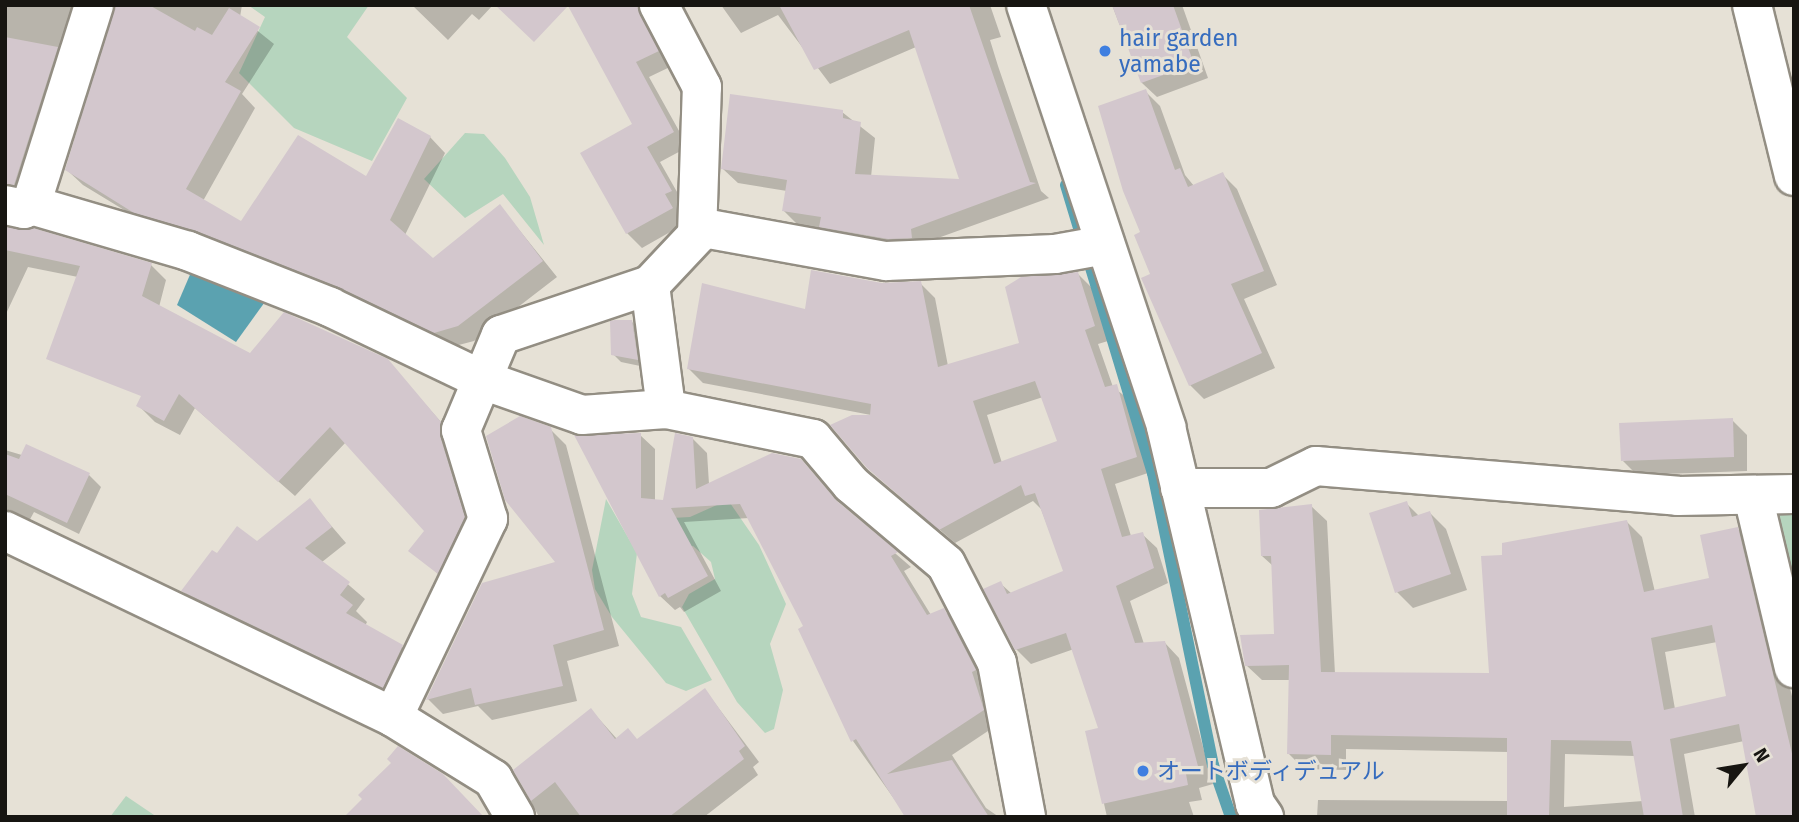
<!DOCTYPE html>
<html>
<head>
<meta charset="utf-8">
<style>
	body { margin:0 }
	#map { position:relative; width:1799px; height:822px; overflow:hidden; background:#e6e1d6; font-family:"Fira Sans","Noto Sans JP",sans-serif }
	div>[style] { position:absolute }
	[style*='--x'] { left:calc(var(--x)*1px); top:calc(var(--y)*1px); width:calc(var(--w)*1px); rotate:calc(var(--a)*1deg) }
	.green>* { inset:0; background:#b6d5be }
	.water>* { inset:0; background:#5ba2b0 }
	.shadow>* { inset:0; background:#0003 }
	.stream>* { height:12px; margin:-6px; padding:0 6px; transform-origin:6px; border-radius:6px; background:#5ba2b0 }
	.building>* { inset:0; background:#d3c7cd }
	.roads { filter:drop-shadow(2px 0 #938e83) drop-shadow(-2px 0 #938e83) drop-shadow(0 2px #938e83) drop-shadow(0 -2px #938e83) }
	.street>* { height:38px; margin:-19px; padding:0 19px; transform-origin:19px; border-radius:19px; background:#fff }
	.dots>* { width:19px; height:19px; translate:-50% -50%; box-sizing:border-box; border:4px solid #e6e1d6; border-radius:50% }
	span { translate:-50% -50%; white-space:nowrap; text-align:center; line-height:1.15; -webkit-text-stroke:6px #e6e1d6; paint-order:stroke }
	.shop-label { font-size:23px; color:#366cbe }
	.left { translate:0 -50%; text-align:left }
	.frame { position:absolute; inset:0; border:7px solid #171511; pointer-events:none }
	.north { position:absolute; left:1708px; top:731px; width:70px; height:70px; -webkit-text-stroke:5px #e6e1d6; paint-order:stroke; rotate:60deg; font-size:19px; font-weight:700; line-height:28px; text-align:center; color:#171511 }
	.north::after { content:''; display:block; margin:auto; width:24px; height:32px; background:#171511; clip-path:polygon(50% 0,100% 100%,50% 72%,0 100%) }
</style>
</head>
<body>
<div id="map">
	<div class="green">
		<div style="clip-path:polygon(248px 5px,369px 5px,347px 37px,407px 98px,372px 161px,294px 128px,239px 73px,265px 17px)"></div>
		<div style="clip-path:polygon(465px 133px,484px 134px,505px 158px,530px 197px,544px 245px,503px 194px,465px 218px,424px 179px)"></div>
		<div style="clip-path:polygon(606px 499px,637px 553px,632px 594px,641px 617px,681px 627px,712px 680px,686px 691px,666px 683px,612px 617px,595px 589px,592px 570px)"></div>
		<div style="clip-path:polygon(728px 500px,759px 545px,786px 604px,770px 644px,783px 690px,774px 729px,765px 733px,737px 702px,682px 607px,689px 594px,715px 579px,711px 562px,693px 546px,668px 550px,654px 519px,690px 517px)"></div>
		<div style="clip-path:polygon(1794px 511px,1794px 631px,1772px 515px)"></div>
		<div style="clip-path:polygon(126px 796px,157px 817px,110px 817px)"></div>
	</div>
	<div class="water">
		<div style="clip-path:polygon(192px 270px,267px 299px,236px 342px,177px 305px)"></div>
	</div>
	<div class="shadow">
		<div style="clip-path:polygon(5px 5px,94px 5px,30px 199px,5px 205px)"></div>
		<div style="clip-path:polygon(115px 5px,242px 5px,240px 17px,274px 44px,242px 94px,255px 108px,203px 201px,242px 224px,367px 179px,430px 137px,445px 153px,405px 235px,433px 261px,500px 206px,557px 277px,474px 341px,451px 347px,152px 227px,83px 185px,67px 170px)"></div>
		<div style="clip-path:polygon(412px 5px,493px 5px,479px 20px,472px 14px,448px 40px)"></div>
		<div style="clip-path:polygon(585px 5px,649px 5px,672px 66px,649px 77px,688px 147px,660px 162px,685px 206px,686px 223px,642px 248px,627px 233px,635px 125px)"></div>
		<div style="clip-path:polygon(721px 5px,990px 5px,1001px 37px,990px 40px,998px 66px,1041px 191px,1049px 198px,924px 243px,835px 241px,824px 229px,798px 225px,783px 210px,787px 191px,738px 183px,723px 169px,842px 112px,875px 138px,871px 177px,962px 181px,916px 47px,830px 84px,778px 15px,741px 33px)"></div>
		<div style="clip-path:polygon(1112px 5px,1182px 5px,1208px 78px,1157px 97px,1142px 83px)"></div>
		<div style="clip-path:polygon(1145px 91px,1160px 106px,1185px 175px,1194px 186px,1222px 174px,1237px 189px,1277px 285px,1244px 299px,1275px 368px,1204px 399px,1190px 385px,1142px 232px)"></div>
		<div style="clip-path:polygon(5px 228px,151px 265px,166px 280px,159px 307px,250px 355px,387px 361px,456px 439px,479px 534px,453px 587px,411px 550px,427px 531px,346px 442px,295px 496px,195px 408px,180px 435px,155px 422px,140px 407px,145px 393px,78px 277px,28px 267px,5px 316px)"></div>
		<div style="clip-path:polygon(evenodd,1078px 274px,1093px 289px,1108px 341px,1098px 344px,1113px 387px,1131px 401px,1151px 472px,1115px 484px,1131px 536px,1142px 534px,1157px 548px,1168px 583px,1130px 601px,1144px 644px,1165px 643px,1179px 658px,1213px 784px,1199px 788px,1202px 800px,1189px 802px,1194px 817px,1107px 817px,1088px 732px,1101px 729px,1074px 649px,1031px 664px,1016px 649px,1000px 583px,1012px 594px,1065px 572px,1041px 509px,1033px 501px,955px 543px,868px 467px,871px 415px,703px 383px,688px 368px,806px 311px,882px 284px,920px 283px,935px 298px,948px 366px,1021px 344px,1078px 274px,1043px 397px,1059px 442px,1002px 463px,987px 415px,1043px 397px)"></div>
		<div style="clip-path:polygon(632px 322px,640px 330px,645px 367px,621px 362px,613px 354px)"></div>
		<div style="clip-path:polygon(1732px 420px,1747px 435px,1747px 471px,1637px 475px,1623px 461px)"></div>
		<div style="clip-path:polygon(550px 429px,566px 445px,619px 646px,567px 661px,577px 701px,492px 720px,478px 706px,443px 714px,428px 699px,558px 563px)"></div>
		<div style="clip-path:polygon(640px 435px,655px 449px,655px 501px,664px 501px,692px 438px,707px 453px,709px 484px,800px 461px,844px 509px,911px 567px,904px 571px,931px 615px,943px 610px,958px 624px,989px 685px,997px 725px,952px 755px,986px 808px,999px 817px,907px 817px,853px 741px,801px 630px,805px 626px,749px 518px,684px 522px,721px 591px,684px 612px,680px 607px,675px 610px,660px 596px,576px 437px)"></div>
		<div style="clip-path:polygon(5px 450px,89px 475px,101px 487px,79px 534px,34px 512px,28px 523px,5px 517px)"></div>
		<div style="clip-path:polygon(310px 501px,346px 543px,322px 562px,365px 599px,356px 611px,367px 622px,365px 626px,402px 647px,418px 663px,399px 703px,199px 607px,183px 591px,217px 556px,257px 543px)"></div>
		<div style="clip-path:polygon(1406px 503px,1419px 516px,1430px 513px,1446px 529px,1467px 590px,1413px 608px,1397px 592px)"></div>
		<div style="clip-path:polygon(evenodd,1311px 506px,1327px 521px,1335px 674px,1490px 675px,1504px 556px,1627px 522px,1642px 537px,1655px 592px,1711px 579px,1737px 529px,1753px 544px,1794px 704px,1794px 817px,1744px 741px,1684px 754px,1695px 817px,1317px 817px,1318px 800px,1509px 801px,1509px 752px,1346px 749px,1346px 770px,1304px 769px,1289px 754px,1291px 680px,1262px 680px,1246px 665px,1276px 636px,1273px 566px,1262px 556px,1311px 506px,1717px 642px,1728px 697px,1675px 709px,1665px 652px,1717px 642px,1311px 506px,1565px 754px,1635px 756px,1643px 801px,1564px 807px,1565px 754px)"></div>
		<div style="clip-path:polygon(705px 690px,759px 762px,753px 767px,758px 775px,704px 817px,539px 817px,515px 770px,591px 710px,617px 739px,638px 741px)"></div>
	</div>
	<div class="stream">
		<div style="--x:1066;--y:185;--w:301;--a:73.2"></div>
		<div style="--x:1153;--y:473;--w:298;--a:78.4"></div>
		<div style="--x:1213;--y:765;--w:55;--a:70.9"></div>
	</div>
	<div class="building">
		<div style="clip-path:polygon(115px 5px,149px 5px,195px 31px,197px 27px,212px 35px,229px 8px,260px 27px,225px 82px,241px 91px,186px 189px,241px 221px,298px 135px,366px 176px,398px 118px,431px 136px,390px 220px,433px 258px,500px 204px,543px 261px,458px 326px,434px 333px,338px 287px,196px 231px,134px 213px,65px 170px)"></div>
		<div style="clip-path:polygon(495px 5px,637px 5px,659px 51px,636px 62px,674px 132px,647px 147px,672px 191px,665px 194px,673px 208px,626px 234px,580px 153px,632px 124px,568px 6px,534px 42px)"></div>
		<div style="clip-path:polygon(779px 5px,969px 5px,1030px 182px,1036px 183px,911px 229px,912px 238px,888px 239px,819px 227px,821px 217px,782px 211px,787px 180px,721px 169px,730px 94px,843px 110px,843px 118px,861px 122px,855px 174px,959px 179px,909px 30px,814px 70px)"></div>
		<div style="clip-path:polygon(1112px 5px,1173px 5px,1194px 64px,1141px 83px)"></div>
		<div style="clip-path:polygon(5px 37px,58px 47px,14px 185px,5px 184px)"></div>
		<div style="clip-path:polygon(1146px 89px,1175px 170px,1180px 168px,1188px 187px,1223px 172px,1264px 271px,1231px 284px,1262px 353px,1189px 386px,1141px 278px,1150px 274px,1134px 235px,1140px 232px,1123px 191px,1098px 106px)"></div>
		<div style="clip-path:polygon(5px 227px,33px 228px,152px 263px,142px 296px,250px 353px,284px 312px,388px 359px,441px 422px,440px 436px,465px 517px,438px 574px,408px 551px,424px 531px,330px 427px,278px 482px,179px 394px,164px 421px,136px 406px,141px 396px,46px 359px,80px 266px,5px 250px)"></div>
		<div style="clip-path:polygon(evenodd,811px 270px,882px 283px,921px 281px,938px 367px,1019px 343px,1005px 287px,1021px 277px,1078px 272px,1095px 326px,1085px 330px,1105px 387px,1117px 384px,1137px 457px,1101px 469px,1122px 537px,1143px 532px,1154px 568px,1116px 586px,1135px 643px,1165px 641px,1199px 770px,1186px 774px,1188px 785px,1102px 804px,1085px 731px,1098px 728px,1066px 633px,1015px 650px,983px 589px,1001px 581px,1007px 594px,1063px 571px,1035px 493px,1025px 496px,1021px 485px,939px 530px,867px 468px,830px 425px,852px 415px,870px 415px,871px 404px,687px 369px,702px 283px,805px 309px,811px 270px,1035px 381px,1057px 441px,994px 464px,973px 401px,1035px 381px)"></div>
		<div style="clip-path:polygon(615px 320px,632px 320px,638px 360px,611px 355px,610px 321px)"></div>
		<div style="clip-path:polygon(520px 416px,551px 427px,604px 630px,553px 645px,563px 686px,475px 705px,471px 688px,426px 700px,482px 583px,555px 562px,505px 500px,486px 436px)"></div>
		<div style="clip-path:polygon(1733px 418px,1734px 457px,1621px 461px,1619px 423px)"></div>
		<div style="clip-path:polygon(641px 433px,641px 498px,663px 500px,675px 433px,693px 437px,696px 489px,772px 453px,801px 459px,837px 501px,898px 552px,891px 556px,927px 615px,944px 608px,976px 670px,972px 672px,984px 710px,887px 774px,952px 760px,989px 817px,905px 817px,856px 739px,851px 742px,798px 629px,803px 626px,740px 504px,671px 508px,708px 576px,668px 598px,665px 593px,659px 597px,574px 435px)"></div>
		<div style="clip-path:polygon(26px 444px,90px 473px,67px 523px,5px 494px,5px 454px,19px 459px)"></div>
		<div style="clip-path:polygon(310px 498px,332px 527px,305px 548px,350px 582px,340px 595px,353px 605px,346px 613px,403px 645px,383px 688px,181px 591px,212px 550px,217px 553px,237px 526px,257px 541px)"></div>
		<div style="clip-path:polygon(1407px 501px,1412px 517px,1430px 511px,1451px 574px,1395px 593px,1369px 513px)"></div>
		<div style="clip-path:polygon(evenodd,1312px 504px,1321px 672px,1489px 673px,1481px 556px,1502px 555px,1502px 543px,1627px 520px,1644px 592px,1709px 578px,1700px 535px,1738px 527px,1794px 762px,1794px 817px,1756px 817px,1739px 724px,1670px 739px,1683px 817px,1644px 817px,1631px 741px,1551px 740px,1549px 817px,1507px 817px,1507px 738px,1331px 735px,1331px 755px,1287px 754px,1289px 665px,1245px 666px,1240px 635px,1274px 634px,1271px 556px,1261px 556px,1259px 510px,1312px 504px,1712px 625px,1726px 696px,1664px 710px,1651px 638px,1712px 625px)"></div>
		<div style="clip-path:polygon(705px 688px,745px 746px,739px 751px,744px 759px,669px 817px,581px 817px,555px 782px,531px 801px,513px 770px,591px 708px,615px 739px,628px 728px,637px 739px)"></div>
		<div style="clip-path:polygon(398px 746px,443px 774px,484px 817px,344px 817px,362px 799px,358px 795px,391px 763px,387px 759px)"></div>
	</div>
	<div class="roads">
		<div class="street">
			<div style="--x:1026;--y:5;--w:445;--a:71.6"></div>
			<div style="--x:1166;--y:427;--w:387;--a:76.7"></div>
			<div style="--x:1255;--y:804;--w:16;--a:55"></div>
			<div style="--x:1752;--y:5;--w:176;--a:76.2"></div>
			<div style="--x:5;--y:205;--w:19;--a:12"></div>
			<div style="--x:24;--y:209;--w:8;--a:-30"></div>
			<div style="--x:31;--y:205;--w:164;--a:16.3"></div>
			<div style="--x:188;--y:251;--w:153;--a:21.5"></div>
			<div style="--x:330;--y:307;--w:166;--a:25.6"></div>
			<div style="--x:480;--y:379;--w:108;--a:19.4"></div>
			<div style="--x:582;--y:415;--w:84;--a:-4.1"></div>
			<div style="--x:666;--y:409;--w:150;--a:11.5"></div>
			<div style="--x:813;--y:439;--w:59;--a:49.8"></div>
			<div style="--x:851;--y:484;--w:124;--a:40.1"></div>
			<div style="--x:946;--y:564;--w:111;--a:62.7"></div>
			<div style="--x:997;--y:663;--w:157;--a:79.3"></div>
			<div style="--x:31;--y:205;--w:210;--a:-72.5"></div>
			<div style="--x:698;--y:227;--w:191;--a:10.3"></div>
			<div style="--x:886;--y:261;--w:169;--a:-2.4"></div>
			<div style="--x:1055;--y:254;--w:51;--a:-10.2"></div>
			<div style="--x:650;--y:285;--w:125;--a:82.6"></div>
			<div style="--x:1180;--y:488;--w:91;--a:0"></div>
			<div style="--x:1271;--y:488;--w:50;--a:-26.1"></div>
			<div style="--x:1316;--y:466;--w:363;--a:4.7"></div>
			<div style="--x:1678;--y:496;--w:116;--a:-1"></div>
			<div style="--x:1753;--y:496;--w:177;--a:76.6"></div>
			<div style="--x:5;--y:531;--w:430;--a:25.6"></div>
			<div style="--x:393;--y:717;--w:118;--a:31.8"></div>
			<div style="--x:493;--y:779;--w:44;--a:59.9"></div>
			<div style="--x:393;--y:717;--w:220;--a:-64.4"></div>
			<div style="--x:488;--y:519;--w:93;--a:-106.9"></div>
			<div style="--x:461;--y:430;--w:103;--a:-67.2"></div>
			<div style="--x:501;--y:335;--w:157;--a:-18.6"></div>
			<div style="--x:650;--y:285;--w:69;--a:-46.8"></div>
			<div style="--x:697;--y:235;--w:148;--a:-88.1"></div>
			<div style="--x:702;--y:87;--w:93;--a:-117.7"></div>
		</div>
	</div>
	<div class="dots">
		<div style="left:1105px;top:51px;background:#3f7fe0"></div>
		<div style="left:1143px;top:771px;background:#3f7fe0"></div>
	</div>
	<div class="shop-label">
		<span class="left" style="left:1119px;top:51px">hair garden<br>yamabe</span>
		<span class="left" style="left:1157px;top:771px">オートボディデュアル</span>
	</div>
	<div class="frame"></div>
	<div class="north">N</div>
</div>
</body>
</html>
